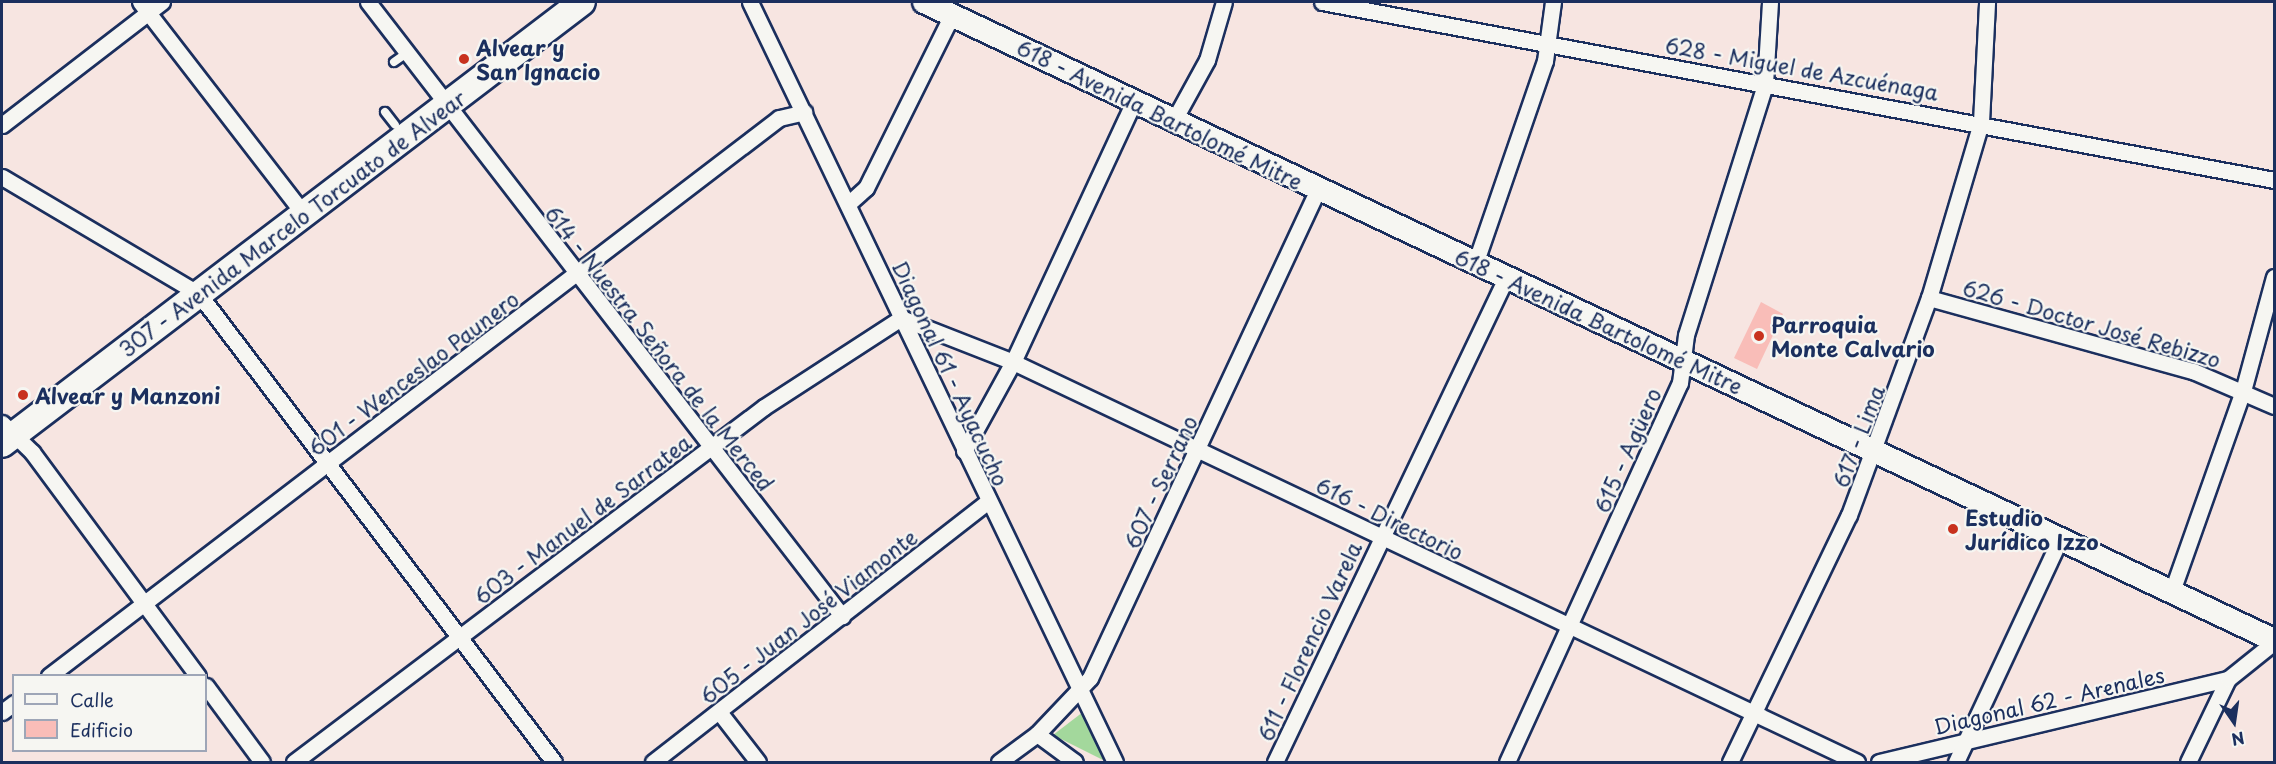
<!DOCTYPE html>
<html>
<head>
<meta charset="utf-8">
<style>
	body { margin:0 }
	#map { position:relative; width:2276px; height:764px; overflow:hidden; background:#f7e5e1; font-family:"Playpen Sans",sans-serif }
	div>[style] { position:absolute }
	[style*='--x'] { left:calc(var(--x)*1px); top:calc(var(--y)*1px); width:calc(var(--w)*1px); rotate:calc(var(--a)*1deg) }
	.green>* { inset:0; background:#a3d89c }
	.building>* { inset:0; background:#f9bdb8 }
	.roads { filter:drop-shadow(2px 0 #1b2f5e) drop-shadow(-2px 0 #1b2f5e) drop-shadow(0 2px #1b2f5e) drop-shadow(0 -2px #1b2f5e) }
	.service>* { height:8px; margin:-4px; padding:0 4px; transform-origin:4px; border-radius:4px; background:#f6f6f2 }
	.minor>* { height:15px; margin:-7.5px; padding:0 7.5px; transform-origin:7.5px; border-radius:7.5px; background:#f6f6f2 }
	.secondary>* { height:22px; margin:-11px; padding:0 11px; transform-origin:11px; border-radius:11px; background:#f6f6f2 }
	.primary>* { height:26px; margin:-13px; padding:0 13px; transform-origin:13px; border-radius:13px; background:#f6f6f2 }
	.dots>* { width:16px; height:16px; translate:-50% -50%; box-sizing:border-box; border:3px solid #f6f6f2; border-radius:50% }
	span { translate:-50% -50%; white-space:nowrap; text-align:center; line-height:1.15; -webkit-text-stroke:4.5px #f6f6f2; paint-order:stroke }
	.poi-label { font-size:21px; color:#1b2f5e; font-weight:700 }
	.left { translate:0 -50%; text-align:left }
	.street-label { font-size:21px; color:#1b2f5e }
	.frame { position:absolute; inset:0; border:3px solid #1b2f5e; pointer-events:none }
	.legend { position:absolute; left:12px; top:674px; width:195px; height:78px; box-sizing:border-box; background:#f6f6f2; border:2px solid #9ea6b7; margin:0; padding:8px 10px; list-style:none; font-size:18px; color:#1b2f5e }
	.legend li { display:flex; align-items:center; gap:12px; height:30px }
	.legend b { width:30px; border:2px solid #9ea6b7 }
	.north { position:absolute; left:2204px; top:692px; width:60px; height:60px; -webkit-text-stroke:4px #f6f6f2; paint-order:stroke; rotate:167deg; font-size:16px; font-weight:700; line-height:24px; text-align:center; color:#1b2f5e }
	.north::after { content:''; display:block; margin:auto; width:21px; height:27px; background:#1b2f5e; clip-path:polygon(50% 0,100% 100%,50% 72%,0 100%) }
</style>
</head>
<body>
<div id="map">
	<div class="green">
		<div style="clip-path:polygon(1083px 712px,1107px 762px,1053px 735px)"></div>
	</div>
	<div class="building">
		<div style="clip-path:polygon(1761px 302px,1783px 314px,1757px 369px,1734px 358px)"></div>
	</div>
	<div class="roads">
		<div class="service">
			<div style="--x:394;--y:62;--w:16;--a:-35"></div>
			<div style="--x:385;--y:112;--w:16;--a:52"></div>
		</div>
		<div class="minor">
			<div style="--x:140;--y:2;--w:268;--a:52.3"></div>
			<div style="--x:368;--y:2;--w:776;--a:52.33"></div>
			<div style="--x:750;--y:2;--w:843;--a:64.35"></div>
			<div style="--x:1322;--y:2;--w:968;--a:10.59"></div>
			<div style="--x:1174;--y:120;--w:68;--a:-61.2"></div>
			<div style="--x:1207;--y:60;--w:60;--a:-73.7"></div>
			<div style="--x:2;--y:125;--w:202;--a:-37.6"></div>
			<div style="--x:2;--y:177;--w:229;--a:30.7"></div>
			<div style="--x:199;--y:294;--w:587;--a:52.82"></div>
			<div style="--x:848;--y:204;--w:24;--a:-42"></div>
			<div style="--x:866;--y:188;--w:193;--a:-63.6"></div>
			<div style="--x:1475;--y:264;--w:215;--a:-71"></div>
			<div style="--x:1545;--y:61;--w:60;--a:-82.3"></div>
			<div style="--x:1929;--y:298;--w:274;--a:15.5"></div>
			<div style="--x:2193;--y:371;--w:88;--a:23.4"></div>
			<div style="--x:2;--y:423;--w:42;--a:44"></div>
			<div style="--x:32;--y:452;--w:279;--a:53.5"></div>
			<div style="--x:964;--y:451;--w:102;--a:-61.2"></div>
			<div style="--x:1013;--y:362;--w:288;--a:-65.1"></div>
			<div style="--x:2171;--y:594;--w:215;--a:-70.5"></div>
			<div style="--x:2243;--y:391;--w:118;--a:-74.8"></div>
			<div style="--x:49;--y:676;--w:919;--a:-37.39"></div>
			<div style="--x:779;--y:118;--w:26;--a:-13"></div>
			<div style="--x:206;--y:686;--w:94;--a:53.6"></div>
			<div style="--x:2;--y:712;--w:15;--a:-37"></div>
			<div style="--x:720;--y:713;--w:62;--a:52.2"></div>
			<div style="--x:1037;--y:734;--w:47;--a:36.4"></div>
			<div style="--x:294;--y:762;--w:589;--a:-37.06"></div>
			<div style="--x:764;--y:407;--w:163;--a:-33"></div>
			<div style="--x:901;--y:318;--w:120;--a:21.4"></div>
			<div style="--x:1013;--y:362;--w:934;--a:25.36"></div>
			<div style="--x:653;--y:762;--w:425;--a:-37.9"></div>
			<div style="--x:999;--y:762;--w:47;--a:-36.4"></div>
			<div style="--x:1037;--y:734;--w:77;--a:-46.6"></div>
			<div style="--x:1090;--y:678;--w:540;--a:-65"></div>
			<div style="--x:1275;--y:762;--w:536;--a:-64.49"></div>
			<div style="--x:1507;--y:762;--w:417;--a:-65.5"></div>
			<div style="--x:1680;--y:383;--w:48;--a:-82.9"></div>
			<div style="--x:1686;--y:335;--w:263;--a:-72.5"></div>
			<div style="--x:1765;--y:84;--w:82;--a:-86.5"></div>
			<div style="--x:1730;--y:762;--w:274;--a:-64.3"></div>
			<div style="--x:1849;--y:515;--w:231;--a:-69.8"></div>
			<div style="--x:1929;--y:298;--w:184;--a:-73.5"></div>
			<div style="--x:1981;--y:122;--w:120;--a:-87.1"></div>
			<div style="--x:1879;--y:762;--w:359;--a:-13.4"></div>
			<div style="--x:1956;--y:762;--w:244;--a:-65"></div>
			<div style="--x:2188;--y:762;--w:92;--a:-64.3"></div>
			<div style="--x:2228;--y:679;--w:59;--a:-38.8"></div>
		</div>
		<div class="secondary">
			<div style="--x:924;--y:2;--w:1493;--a:25.3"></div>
		</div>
		<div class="primary">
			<div style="--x:2;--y:444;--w:729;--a:-37.31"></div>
		</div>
	</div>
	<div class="dots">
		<div style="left:464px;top:59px;background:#c8321e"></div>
		<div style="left:1759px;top:336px;background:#c8321e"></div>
		<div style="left:23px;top:395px;background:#c8321e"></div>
		<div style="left:1953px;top:529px;background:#c8321e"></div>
	</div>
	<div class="poi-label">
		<span class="left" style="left:476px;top:59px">Alvear y<br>San Ignacio</span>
		<span class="left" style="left:1771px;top:336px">Parroquia<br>Monte Calvario</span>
		<span class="left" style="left:35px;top:395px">Alvear y Manzoni</span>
		<span class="left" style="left:1965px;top:529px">Estudio<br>Jurídico Izzo</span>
	</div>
	<div class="street-label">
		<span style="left:1802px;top:68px;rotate:10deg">628 - Miguel de Azcuénaga</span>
		<span style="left:1160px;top:114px;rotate:26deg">618 - Avenida Bartolomé Mitre</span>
		<span style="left:292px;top:223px;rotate:-37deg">307 - Avenida Marcelo Torcuato de Alvear</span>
		<span style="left:1599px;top:321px;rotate:25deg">618 - Avenida Bartolomé Mitre</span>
		<span style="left:2092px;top:323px;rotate:16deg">626 - Doctor José Rebizzo</span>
		<span style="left:660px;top:348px;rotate:52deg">614 - Nuestra Señora de la Merced</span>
		<span style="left:413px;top:373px;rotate:-37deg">601 - Wenceslao Paunero</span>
		<span style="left:951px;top:373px;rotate:65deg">Diagonal 61 - Ayacucho</span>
		<span style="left:1858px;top:436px;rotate:-69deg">617 - Lima</span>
		<span style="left:1627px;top:450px;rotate:-66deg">615 - Agüero</span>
		<span style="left:1160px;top:482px;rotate:-65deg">607 - Serrano</span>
		<span style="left:1390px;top:518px;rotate:26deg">616 - Directorio</span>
		<span style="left:582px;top:519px;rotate:-37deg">603 - Manuel de Sarratea</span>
		<span style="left:808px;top:616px;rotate:-38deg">605 - Juan José Viamonte</span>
		<span style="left:1309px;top:641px;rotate:-65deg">611 - Florencio Varela</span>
		<span style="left:2049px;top:700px;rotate:-13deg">Diagonal 62 - Arenales</span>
	</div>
	<div class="frame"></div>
	<ul class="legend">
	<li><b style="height:8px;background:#f6f6f2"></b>Calle</li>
	<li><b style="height:16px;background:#f9bdb8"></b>Edificio</li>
	</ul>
	<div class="north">N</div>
</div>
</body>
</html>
